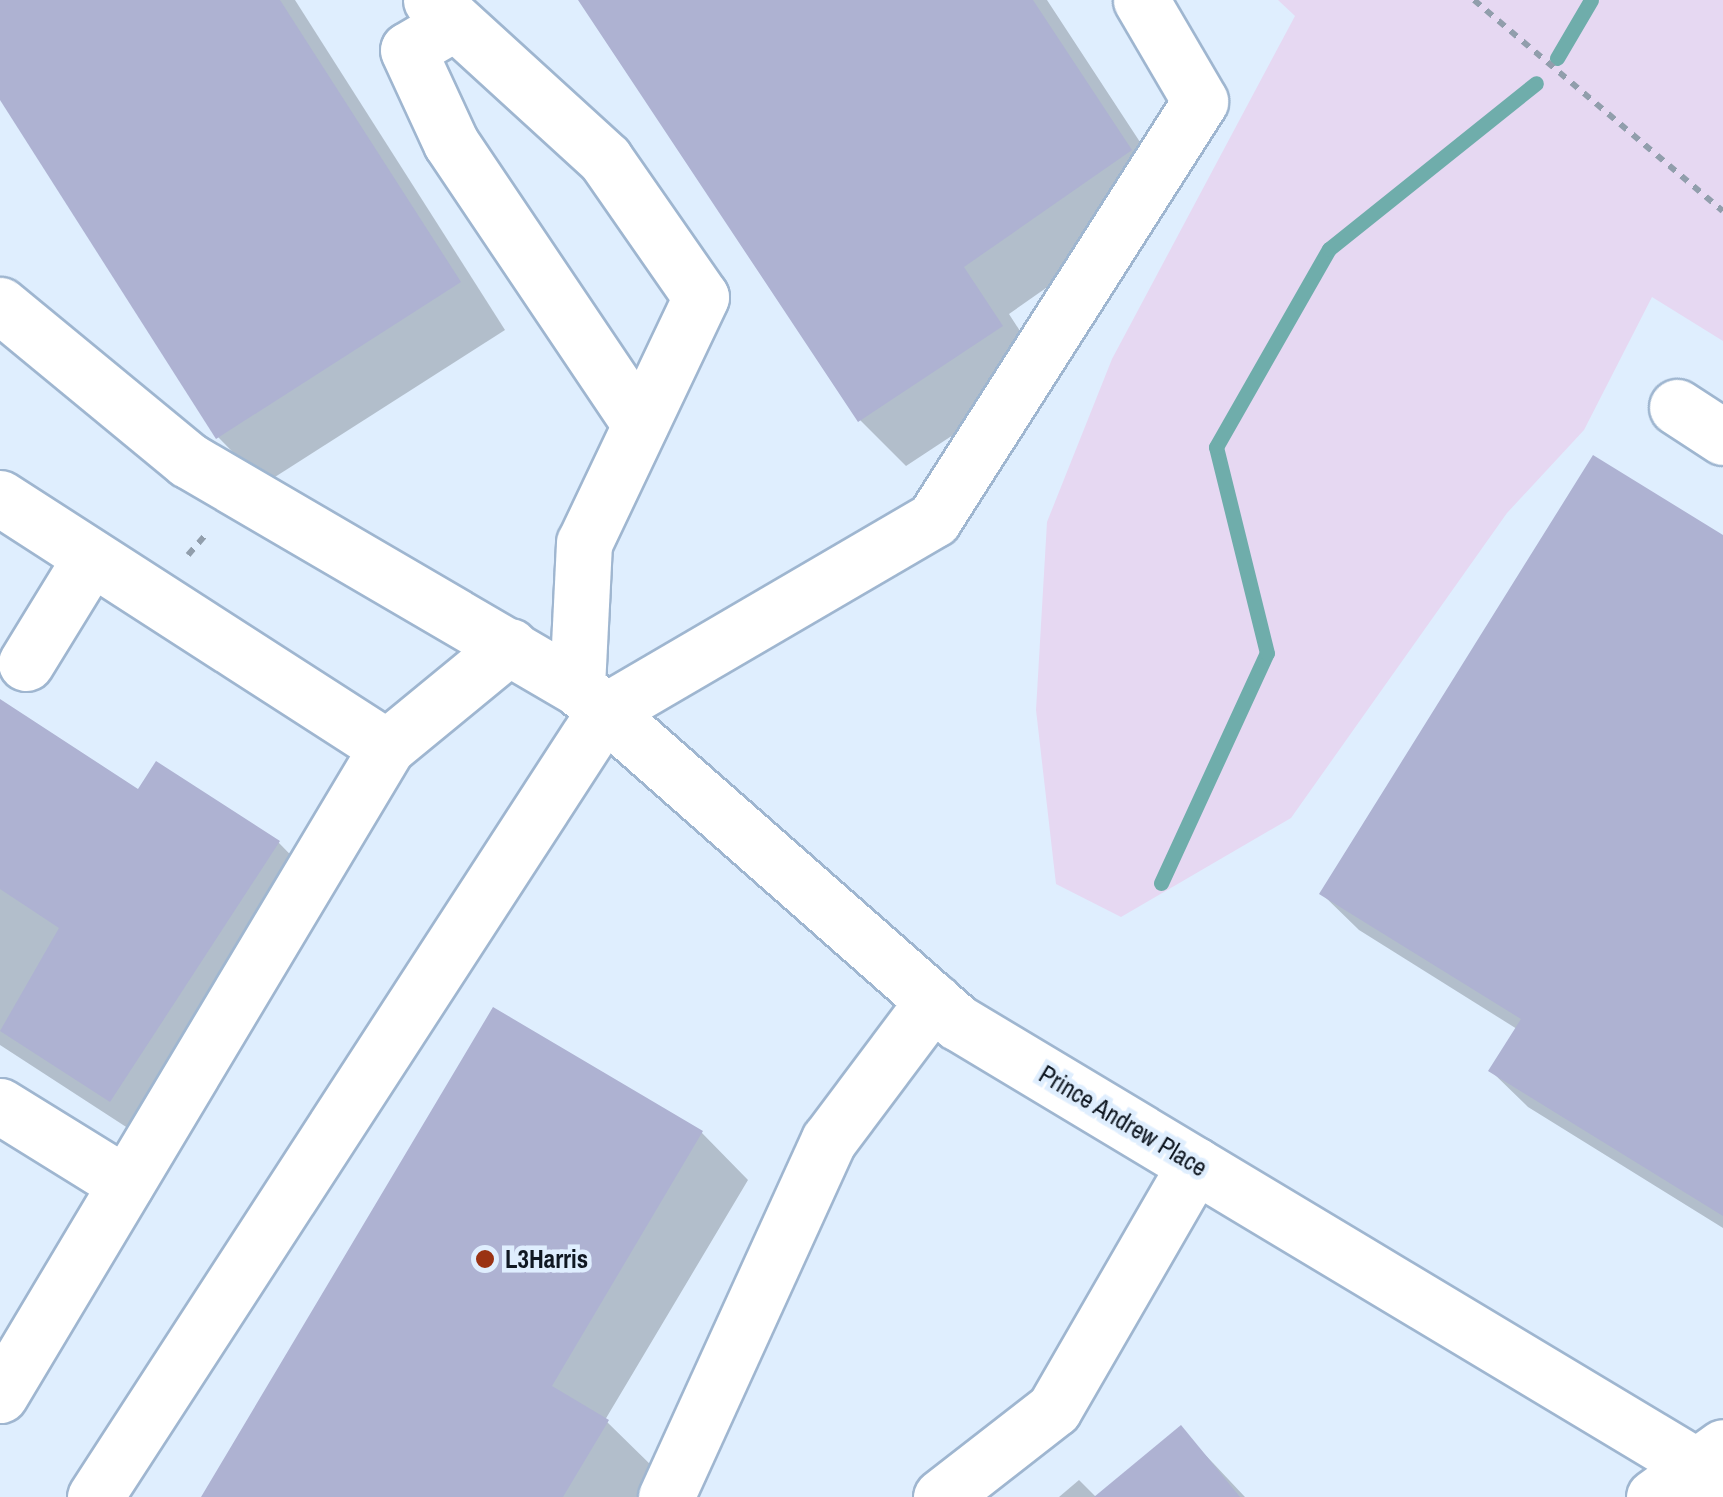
<!DOCTYPE html>
<html>
<head>
<meta charset="utf-8">
<style>
	body { margin:0 }
	#map { position:relative; width:1723px; height:1497px; overflow:hidden; background:#dfeefe; font-family:"Archivo Narrow",sans-serif }
	div>[style] { position:absolute }
	[style*='--x'] { left:calc(var(--x)*1px); top:calc(var(--y)*1px); width:calc(var(--w)*1px); rotate:calc(var(--a)*1deg) }
	.green>* { inset:0; background:#e6d8f2 }
	.shadow>* { inset:0; background:#0003 }
	.stream>* { height:15px; margin:-7.5px; padding:0 7.5px; transform-origin:7.5px; border-radius:7.5px; background:#6fadab }
	.building>* { inset:0; background:#aeb2d2 }
	.path>* { height:6px; margin-top:-3px; transform-origin:0; background:repeating-linear-gradient(90deg,#919eac 0 8px,transparent 0 16px) }
	.roads { filter:drop-shadow(2px 0 #9fb6d0) drop-shadow(-2px 0 #9fb6d0) drop-shadow(0 2px #9fb6d0) drop-shadow(0 -2px #9fb6d0) }
	.minor>* { height:55px; margin:-27.5px; padding:0 27.5px; transform-origin:27.5px; border-radius:27.5px; background:#fff }
	.dots>* { width:28px; height:28px; translate:-50% -50%; box-sizing:border-box; border:5px solid #dfeefe; border-radius:50% }
	span { translate:-50% -50%; white-space:nowrap; text-align:center; line-height:1.15; -webkit-text-stroke:9px #dfeefe; paint-order:stroke }
	.street-label { font-size:25px; color:#101822 }
	.poi-label { font-size:25px; color:#101822; font-weight:700 }
	.left { translate:0 -50%; text-align:left }
</style>
</head>
<body>
<div id="map">
	<div class="green">
		<div style="clip-path:polygon(1278px 0,1723px 0,1723px 341px,1652px 297px,1584px 430px,1507px 513px,1291px 818px,1121px 917px,1056px 884px,1036px 710px,1047px 522px,1112px 359px,1295px 16px)"></div>
	</div>
	<div class="shadow">
		<div style="clip-path:polygon(0 0,295px 0,505px 330px,264px 484px,218px 437px,0 96px)"></div>
		<div style="clip-path:polygon(581px 0,1047px 0,1176px 197px,1009px 314px,1047px 373px,906px 466px,860px 420px)"></div>
		<div style="clip-path:polygon(1723px 538px,1723px 1228px,1528px 1107px,1491px 1071px,1517px 1029px,1359px 930px,1322px 894px)"></div>
		<div style="clip-path:polygon(0 702px,138px 792px,156px 764px,279px 843px,325px 890px,157px 1147px,0 1045px)"></div>
		<div style="clip-path:polygon(494px 1010px,702px 1133px,748px 1180px,605px 1420px,654px 1468px,637px 1497px,204px 1497px)"></div>
		<div style="clip-path:polygon(1180px 1428px,1245px 1497px,1098px 1497px)"></div>
		<div style="clip-path:polygon(1079px 1480px,1096px 1497px,1059px 1497px)"></div>
	</div>
	<div class="stream">
		<div style="--x:1557;--y:58;--w:67;--a:-59.6"></div>
		<div style="--x:1161;--y:883;--w:253;--a:-65.3"></div>
		<div style="--x:1267;--y:653;--w:212;--a:-103.9"></div>
		<div style="--x:1216;--y:447;--w:228;--a:-60.3"></div>
		<div style="--x:1329;--y:249;--w:265;--a:-38.7"></div>
	</div>
	<div class="building">
		<div style="clip-path:polygon(0 0,280px 0,461px 282px,216px 439px,0 100px)"></div>
		<div style="clip-path:polygon(578px 0,1033px 0,1132px 150px,964px 267px,1003px 326px,858px 422px)"></div>
		<div style="clip-path:polygon(1593px 455px,1723px 535px,1723px 1216px,1488px 1071px,1521px 1019px,1319px 894px)"></div>
		<div style="clip-path:polygon(0 699px,138px 789px,156px 761px,280px 841px,110px 1102px,0 1031px,59px 928px,0 889px)"></div>
		<div style="clip-path:polygon(493px 1007px,703px 1131px,552px 1386px,609px 1420px,563px 1497px,201px 1497px)"></div>
		<div style="clip-path:polygon(1181px 1425px,1240px 1497px,1094px 1497px)"></div>
	</div>
	<div class="path">
		<div style="--x:1474;--y:0;--w:326;--a:40.3"></div>
		<div style="--x:188;--y:555;--w:28;--a:-49"></div>
	</div>
	<div class="roads">
		<div class="minor">
			<div style="--x:431;--y:0;--w:236;--a:42.4"></div>
			<div style="--x:605;--y:159;--w:168;--a:55.2"></div>
			<div style="--x:701;--y:297;--w:272;--a:115.4"></div>
			<div style="--x:584;--y:543;--w:144;--a:92.8"></div>
			<div style="--x:454;--y:23;--w:53;--a:149.6"></div>
			<div style="--x:408;--y:50;--w:102;--a:65.2"></div>
			<div style="--x:451;--y:143;--w:339;--a:56.1"></div>
			<div style="--x:0;--y:305;--w:244;--a:39.5"></div>
			<div style="--x:188;--y:460;--w:450;--a:30.3"></div>
			<div style="--x:577;--y:687;--w:507;--a:41.4"></div>
			<div style="--x:957;--y:1022;--w:894;--a:30.99"></div>
			<div style="--x:1677;--y:407;--w:55;--a:33.1"></div>
			<div style="--x:0;--y:498;--w:460;--a:32.8"></div>
			<div style="--x:26;--y:663;--w:124;--a:-58.5"></div>
			<div style="--x:0;--y:1106;--w:148;--a:31.8"></div>
			<div style="--x:0;--y:1395;--w:755;--a:-59.15"></div>
			<div style="--x:387;--y:747;--w:159;--a:-39.4"></div>
			<div style="--x:95;--y:1497;--w:936;--a:-57.04"></div>
			<div style="--x:604;--y:712;--w:382;--a:-30.3"></div>
			<div style="--x:934;--y:519;--w:495;--a:-57.5"></div>
			<div style="--x:1200;--y:101;--w:117;--a:-120.3"></div>
			<div style="--x:666;--y:1497;--w:392;--a:-65.5"></div>
			<div style="--x:829;--y:1140;--w:174;--a:-53.2"></div>
			<div style="--x:941;--y:1497;--w:143;--a:-37.9"></div>
			<div style="--x:1054;--y:1409;--w:282;--a:-60"></div>
			<div style="--x:1654;--y:1497;--w:85;--a:-35.9"></div>
		</div>
	</div>
	<div class="dots">
		<div style="left:485px;top:1259px;background:#9a3213"></div>
	</div>
	<div class="street-label">
		<span style="left:1123px;top:1121px;rotate:31deg">Prince Andrew Place</span>
	</div>
	<div class="poi-label">
		<span class="left" style="left:505px;top:1259px">L3Harris</span>
	</div>
</div>
</body>
</html>
